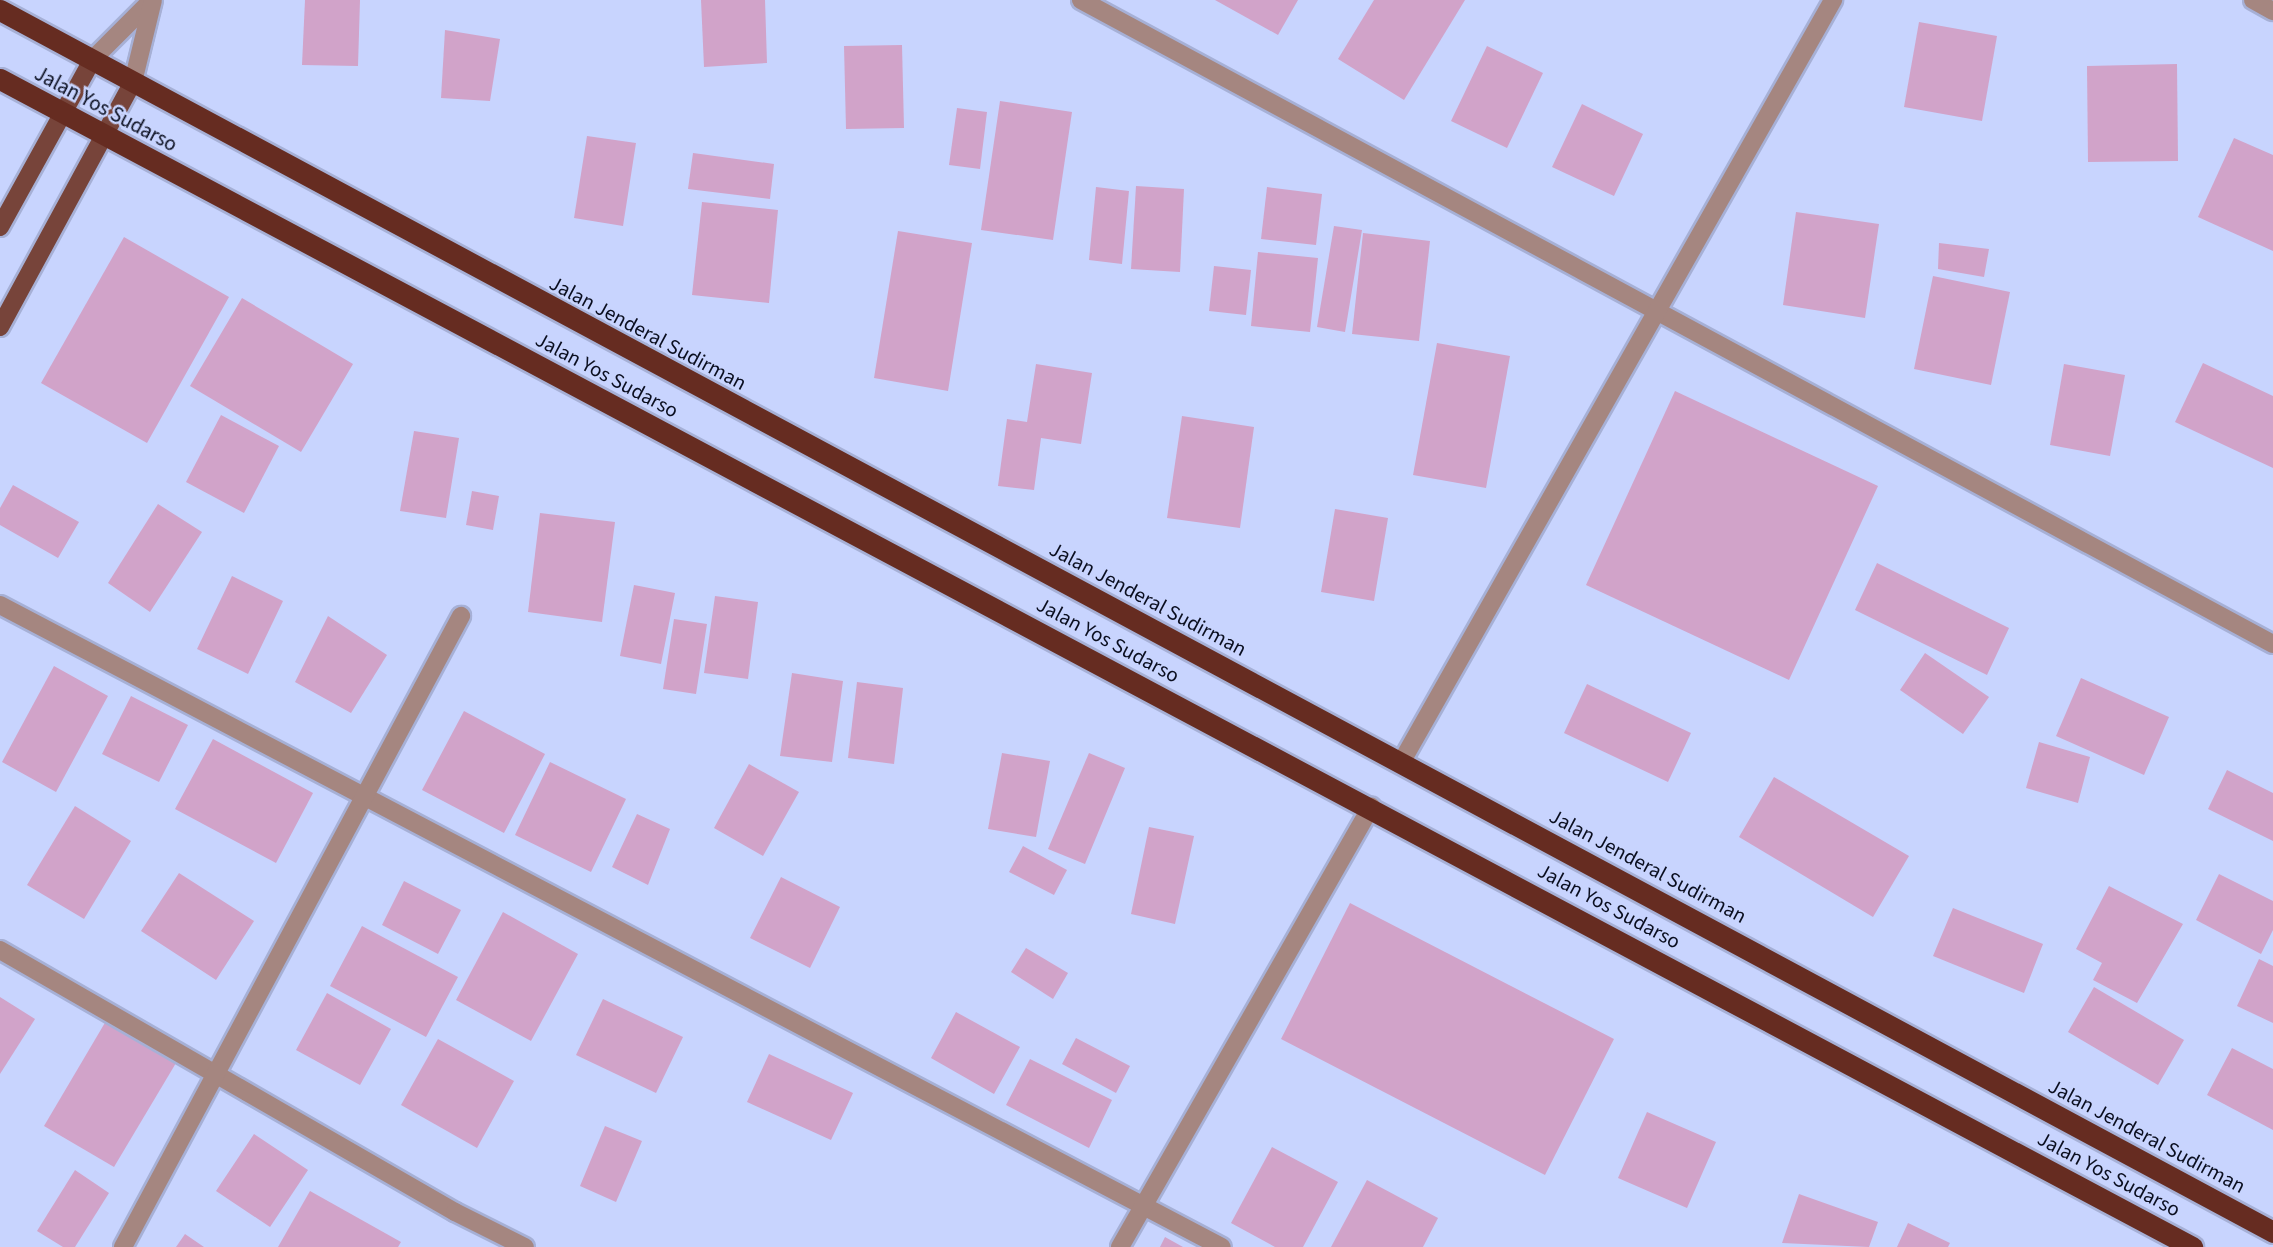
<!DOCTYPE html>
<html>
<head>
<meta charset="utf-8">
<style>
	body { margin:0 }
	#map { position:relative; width:2273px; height:1247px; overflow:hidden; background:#c8d4fe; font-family:"Source Sans 3",sans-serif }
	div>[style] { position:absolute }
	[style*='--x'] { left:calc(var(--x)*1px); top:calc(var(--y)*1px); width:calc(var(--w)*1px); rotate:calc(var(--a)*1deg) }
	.building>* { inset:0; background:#d1a3c9 }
	.roads { filter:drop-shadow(2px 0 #a6b0d6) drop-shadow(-2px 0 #a6b0d6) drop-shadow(0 2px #a6b0d6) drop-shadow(0 -2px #a6b0d6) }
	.minor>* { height:18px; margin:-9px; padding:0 9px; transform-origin:9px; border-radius:9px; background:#a58680 }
	.major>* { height:18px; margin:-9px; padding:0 9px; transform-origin:9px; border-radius:9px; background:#77443a }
	.highway>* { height:21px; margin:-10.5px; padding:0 10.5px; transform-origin:10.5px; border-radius:10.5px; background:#662c21 }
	span { translate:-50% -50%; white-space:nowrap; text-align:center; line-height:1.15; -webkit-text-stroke:5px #c8d4fe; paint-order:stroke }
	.street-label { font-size:21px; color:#0a0e1f }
</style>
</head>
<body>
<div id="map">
	<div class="building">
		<div style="clip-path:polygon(305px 0,360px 0,358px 66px,302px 65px)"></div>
		<div style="clip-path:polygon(701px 0,765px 0,767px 63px,704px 67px)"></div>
		<div style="clip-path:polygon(1215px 0,1298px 0,1278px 35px)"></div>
		<div style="clip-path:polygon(1374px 0,1465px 0,1404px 100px,1338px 59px)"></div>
		<div style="clip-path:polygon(1919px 22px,1997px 36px,1982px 121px,1904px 107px)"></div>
		<div style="clip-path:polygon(445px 30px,500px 39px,490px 101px,441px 98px)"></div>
		<div style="clip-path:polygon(902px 45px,904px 128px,846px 129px,844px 46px)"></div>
		<div style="clip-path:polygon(1487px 46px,1543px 73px,1507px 148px,1451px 121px)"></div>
		<div style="clip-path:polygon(2177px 64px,2178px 161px,2088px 162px,2087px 66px)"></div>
		<div style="clip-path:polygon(1000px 101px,1072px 112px,1053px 240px,981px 230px)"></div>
		<div style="clip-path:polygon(1582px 104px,1643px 134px,1614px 196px,1552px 167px)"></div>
		<div style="clip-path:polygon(957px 108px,987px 112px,980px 169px,949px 165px)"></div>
		<div style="clip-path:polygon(587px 136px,636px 143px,623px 226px,574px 218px)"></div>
		<div style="clip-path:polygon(2234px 138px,2273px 155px,2273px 251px,2198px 217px)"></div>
		<div style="clip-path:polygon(693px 153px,774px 164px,770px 199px,688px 189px)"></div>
		<div style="clip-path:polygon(1136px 186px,1184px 189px,1180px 272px,1131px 269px)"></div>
		<div style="clip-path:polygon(1096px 187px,1129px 191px,1122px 264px,1089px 260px)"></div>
		<div style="clip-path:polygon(1267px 187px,1322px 194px,1316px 245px,1261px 239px)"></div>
		<div style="clip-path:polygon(702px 202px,778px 210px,769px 303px,692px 295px)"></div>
		<div style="clip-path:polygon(1796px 212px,1879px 224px,1865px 318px,1783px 305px)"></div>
		<div style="clip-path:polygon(1334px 226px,1362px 230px,1345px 332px,1317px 327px)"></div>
		<div style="clip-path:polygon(898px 231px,972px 243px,948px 391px,874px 378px)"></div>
		<div style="clip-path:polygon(1363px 233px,1430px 241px,1419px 341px,1352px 334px)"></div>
		<div style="clip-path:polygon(124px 237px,229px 297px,147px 443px,41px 383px)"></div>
		<div style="clip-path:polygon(1939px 243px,1989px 249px,1984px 277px,1938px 269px)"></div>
		<div style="clip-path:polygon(1258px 252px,1318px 258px,1310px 332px,1251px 326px)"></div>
		<div style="clip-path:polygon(1214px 266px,1251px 270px,1246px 315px,1209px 311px)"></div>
		<div style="clip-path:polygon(1933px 276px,2010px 292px,1991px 385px,1914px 369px)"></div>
		<div style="clip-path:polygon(242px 298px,353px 364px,301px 452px,190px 386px)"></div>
		<div style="clip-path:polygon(1437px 343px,1510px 356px,1486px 488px,1413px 475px)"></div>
		<div style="clip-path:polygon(2203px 363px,2273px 396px,2273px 468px,2175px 422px)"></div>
		<div style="clip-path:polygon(1036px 364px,1092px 373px,1081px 444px,1041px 438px,1034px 490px,998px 486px,1007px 419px,1027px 422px)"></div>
		<div style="clip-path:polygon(2064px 364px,2125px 375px,2110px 456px,2050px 445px)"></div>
		<div style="clip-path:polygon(1675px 391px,1878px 486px,1789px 680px,1586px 585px)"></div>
		<div style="clip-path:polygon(221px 415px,279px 446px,244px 513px,186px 482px)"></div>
		<div style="clip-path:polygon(1182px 416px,1254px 427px,1240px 528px,1167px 518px)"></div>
		<div style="clip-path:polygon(414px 431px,459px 438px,446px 518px,400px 511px)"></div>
		<div style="clip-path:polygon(13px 485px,79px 522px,58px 558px,0 525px,0 508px)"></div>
		<div style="clip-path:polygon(472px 491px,499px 496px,493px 530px,466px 525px)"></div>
		<div style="clip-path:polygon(158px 504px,202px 532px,150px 612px,108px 583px)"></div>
		<div style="clip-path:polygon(1335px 509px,1388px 518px,1374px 601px,1321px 592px)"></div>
		<div style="clip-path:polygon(540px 513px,615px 522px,602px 622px,528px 612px)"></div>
		<div style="clip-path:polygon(1877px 563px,2009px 628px,1987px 675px,1855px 610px)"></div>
		<div style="clip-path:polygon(232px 576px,283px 601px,248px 674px,197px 649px)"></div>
		<div style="clip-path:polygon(634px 585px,675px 593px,661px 664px,620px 656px)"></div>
		<div style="clip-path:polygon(715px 596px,758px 602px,748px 679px,704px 673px)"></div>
		<div style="clip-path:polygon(328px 616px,387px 655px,351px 713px,295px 682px)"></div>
		<div style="clip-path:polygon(674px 619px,707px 624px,696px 694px,663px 689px)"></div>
		<div style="clip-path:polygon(1925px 653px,1989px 697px,1963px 734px,1900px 690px)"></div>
		<div style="clip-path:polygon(54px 666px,108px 696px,56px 792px,2px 762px)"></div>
		<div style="clip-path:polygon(792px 673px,843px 681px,832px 762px,780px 756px)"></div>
		<div style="clip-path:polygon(2081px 678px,2169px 717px,2144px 775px,2056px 736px)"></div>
		<div style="clip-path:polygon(857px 682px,903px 688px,894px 764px,848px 758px)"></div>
		<div style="clip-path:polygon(1587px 684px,1691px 733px,1668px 782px,1564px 733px)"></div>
		<div style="clip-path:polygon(131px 696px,188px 725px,159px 782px,102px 754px)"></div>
		<div style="clip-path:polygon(464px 711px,545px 754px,504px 833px,422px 790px)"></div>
		<div style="clip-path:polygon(213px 739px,313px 793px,276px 863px,175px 809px)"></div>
		<div style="clip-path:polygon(2039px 742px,2090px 757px,2078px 803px,2026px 788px)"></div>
		<div style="clip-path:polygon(1002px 753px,1050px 761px,1036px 837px,988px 829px)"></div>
		<div style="clip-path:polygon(1089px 753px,1125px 768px,1085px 864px,1048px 849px)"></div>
		<div style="clip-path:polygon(550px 762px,626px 799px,591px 872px,515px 835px)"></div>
		<div style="clip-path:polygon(749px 764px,799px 792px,763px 856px,714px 828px)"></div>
		<div style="clip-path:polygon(2227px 770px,2273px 793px,2273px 841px,2208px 809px)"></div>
		<div style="clip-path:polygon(1774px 777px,1909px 856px,1873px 917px,1739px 837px)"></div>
		<div style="clip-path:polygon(75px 806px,131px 841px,84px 919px,27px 885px)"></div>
		<div style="clip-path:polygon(637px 814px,670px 829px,648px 885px,612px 867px)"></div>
		<div style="clip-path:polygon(1149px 827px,1194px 836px,1175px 924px,1131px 914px)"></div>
		<div style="clip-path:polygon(1023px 846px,1067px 870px,1054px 895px,1009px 872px)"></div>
		<div style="clip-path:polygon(179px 873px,254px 921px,216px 980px,141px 931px)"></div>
		<div style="clip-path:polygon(2219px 874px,2273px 901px,2273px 930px,2261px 954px,2196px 920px)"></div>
		<div style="clip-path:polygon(781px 877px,840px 907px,810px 968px,750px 938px)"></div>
		<div style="clip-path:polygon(404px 881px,461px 910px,438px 954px,382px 925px)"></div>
		<div style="clip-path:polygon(2109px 886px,2183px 924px,2137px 1003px,2093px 980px,2102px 963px,2076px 949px)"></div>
		<div style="clip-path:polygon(1350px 903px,1614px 1039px,1545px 1175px,1281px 1039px)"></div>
		<div style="clip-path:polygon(1953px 908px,2043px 944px,2024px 993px,1933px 956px)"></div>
		<div style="clip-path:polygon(503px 912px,578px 954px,531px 1041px,456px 1000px)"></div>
		<div style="clip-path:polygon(362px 926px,458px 977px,426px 1037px,330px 986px)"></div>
		<div style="clip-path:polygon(1026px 948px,1068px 973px,1053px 999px,1011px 972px)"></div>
		<div style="clip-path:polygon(2259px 959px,2273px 966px,2273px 1023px,2237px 1006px)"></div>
		<div style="clip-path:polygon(2094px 987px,2184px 1040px,2158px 1085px,2068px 1032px)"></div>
		<div style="clip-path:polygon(327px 993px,391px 1029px,360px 1085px,296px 1050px)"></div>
		<div style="clip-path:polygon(0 997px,35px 1019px,0 1074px)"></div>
		<div style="clip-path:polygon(603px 999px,683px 1037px,656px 1093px,576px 1055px)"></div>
		<div style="clip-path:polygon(956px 1012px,1020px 1047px,994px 1094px,931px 1058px)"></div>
		<div style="clip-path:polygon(106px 1021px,176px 1063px,114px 1167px,44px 1126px)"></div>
		<div style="clip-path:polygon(1076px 1038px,1130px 1066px,1116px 1093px,1062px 1064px)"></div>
		<div style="clip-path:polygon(438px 1039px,514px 1081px,477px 1148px,401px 1105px)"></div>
		<div style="clip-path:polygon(2232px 1048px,2273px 1069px,2273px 1130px,2207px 1095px)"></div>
		<div style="clip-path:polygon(769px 1054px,853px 1093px,831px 1140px,747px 1102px)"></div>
		<div style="clip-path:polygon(1030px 1059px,1112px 1100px,1089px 1148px,1006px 1105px)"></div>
		<div style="clip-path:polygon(1647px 1112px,1716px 1142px,1687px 1208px,1618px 1178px)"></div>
		<div style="clip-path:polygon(605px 1126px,642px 1141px,616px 1202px,580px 1186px)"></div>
		<div style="clip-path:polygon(254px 1134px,308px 1170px,270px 1227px,216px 1191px)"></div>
		<div style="clip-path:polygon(1272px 1147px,1338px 1182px,1303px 1247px,1275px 1247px,1231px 1223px)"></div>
		<div style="clip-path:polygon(75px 1170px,109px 1193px,75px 1247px,63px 1247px,37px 1231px)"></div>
		<div style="clip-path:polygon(1367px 1180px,1438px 1218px,1423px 1247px,1331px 1247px)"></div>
		<div style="clip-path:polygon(310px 1191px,401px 1242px,398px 1247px,278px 1247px)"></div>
		<div style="clip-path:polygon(1799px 1194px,1878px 1222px,1869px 1247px,1782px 1243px)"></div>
		<div style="clip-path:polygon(1908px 1223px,1950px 1243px,1948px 1247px,1897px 1247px)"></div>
		<div style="clip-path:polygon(185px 1234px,204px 1247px,176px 1247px)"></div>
		<div style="clip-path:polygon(1165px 1237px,1183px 1247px,1160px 1247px)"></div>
	</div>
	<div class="roads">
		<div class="minor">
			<div style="--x:1081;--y:0;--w:1355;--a:28.38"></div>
			<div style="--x:2253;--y:0;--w:23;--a:29"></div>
			<div style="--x:92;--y:60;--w:85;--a:-45"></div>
			<div style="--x:133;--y:82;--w:84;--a:-76.3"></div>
			<div style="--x:0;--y:605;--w:1380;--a:27.72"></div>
			<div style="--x:1402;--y:761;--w:875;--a:-60.47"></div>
			<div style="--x:0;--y:950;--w:525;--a:29.93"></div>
			<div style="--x:455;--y:1212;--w:78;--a:26.6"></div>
			<div style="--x:123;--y:1247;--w:716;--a:-61.82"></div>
			<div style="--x:1120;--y:1247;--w:507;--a:-60.3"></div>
		</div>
		<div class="major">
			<div style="--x:0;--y:227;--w:191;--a:-61.1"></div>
			<div style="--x:0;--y:327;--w:279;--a:-61.5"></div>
		</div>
		<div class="highway">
			<div style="--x:0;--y:10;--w:2581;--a:28.26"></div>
			<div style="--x:0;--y:79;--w:2484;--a:28.05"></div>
		</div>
	</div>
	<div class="street-label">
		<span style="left:106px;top:109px;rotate:28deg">Jalan Yos Sudarso</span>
		<span style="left:648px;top:333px;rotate:28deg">Jalan Jenderal Sudirman</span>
		<span style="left:607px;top:375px;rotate:28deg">Jalan Yos Sudarso</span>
		<span style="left:1148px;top:599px;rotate:28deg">Jalan Jenderal Sudirman</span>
		<span style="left:1108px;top:640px;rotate:28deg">Jalan Yos Sudarso</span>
		<span style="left:1648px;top:866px;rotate:28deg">Jalan Jenderal Sudirman</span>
		<span style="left:1609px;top:906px;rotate:28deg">Jalan Yos Sudarso</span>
		<span style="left:2147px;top:1136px;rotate:28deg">Jalan Jenderal Sudirman</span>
		<span style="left:2109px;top:1174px;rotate:28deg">Jalan Yos Sudarso</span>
	</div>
</div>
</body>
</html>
